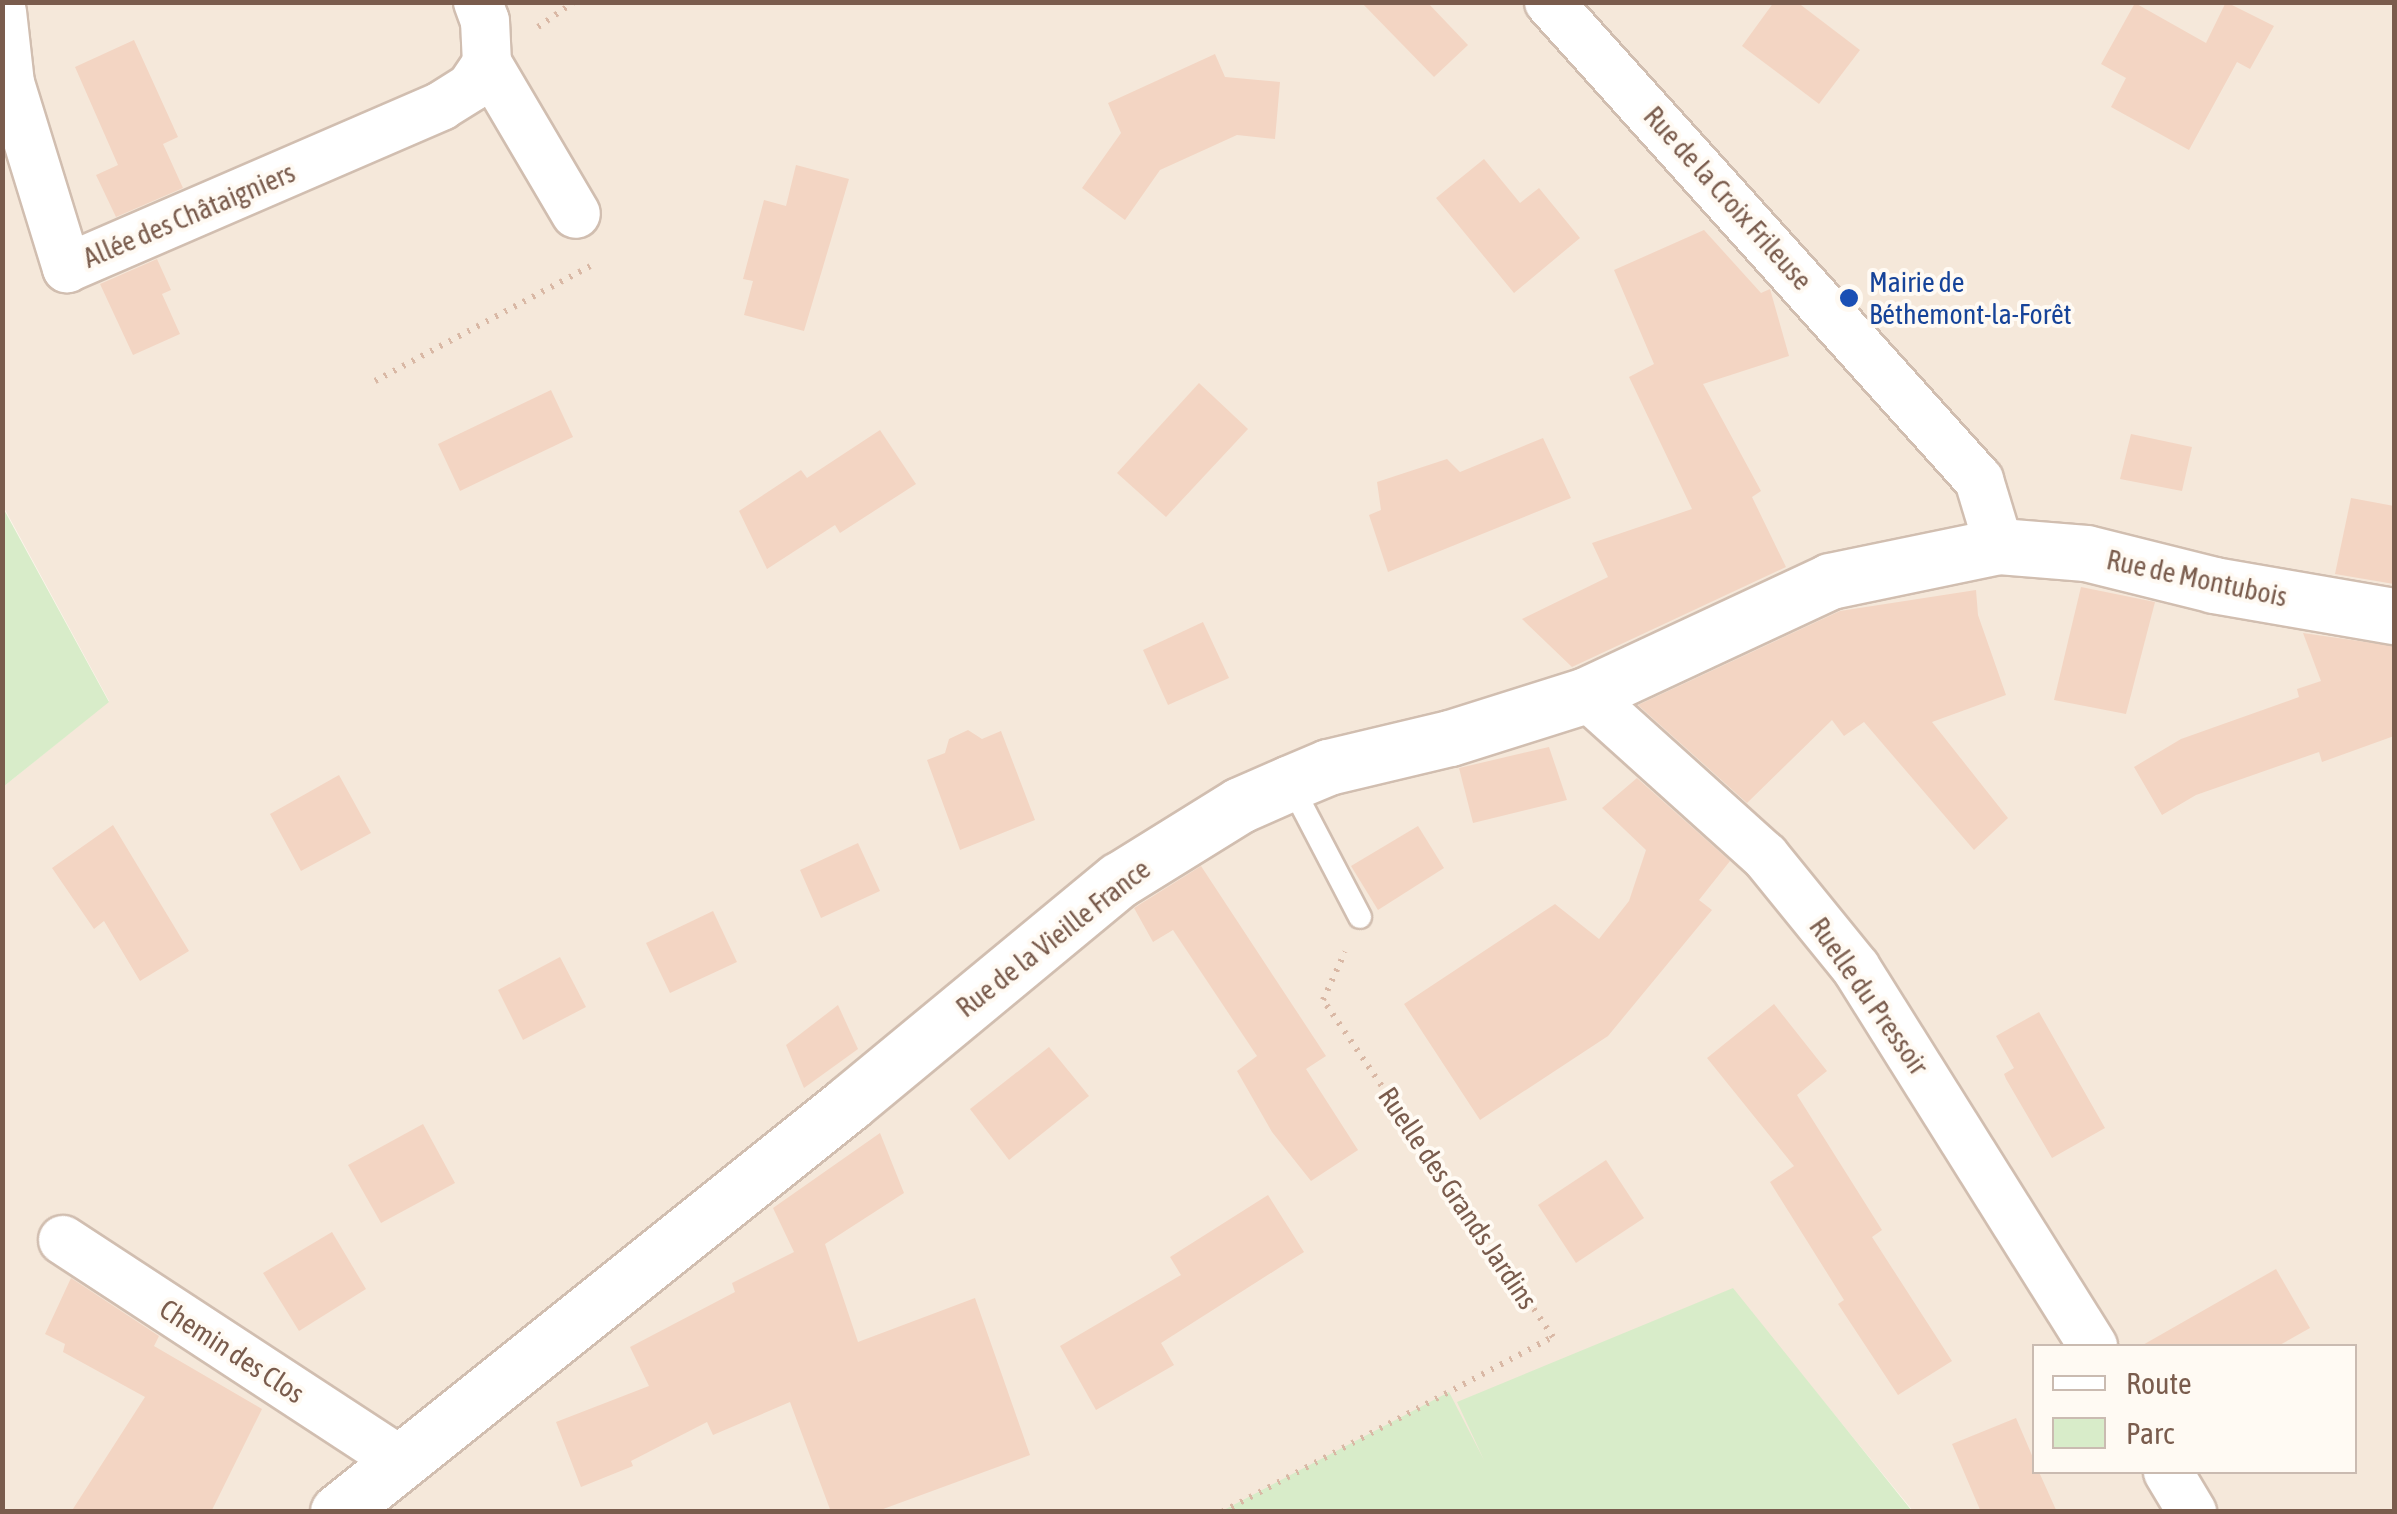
<!DOCTYPE html>
<html>
<head>
<meta charset="utf-8">
<style>
	body { margin:0 }
	#map { position:relative; width:2397px; height:1514px; overflow:hidden; background:#fdf6ec; font-family:"Asap Condensed",sans-serif }
	div>[style] { position:absolute }
	[style*='--x'] { left:calc(var(--x)*1px); top:calc(var(--y)*1px); width:calc(var(--w)*1px); rotate:calc(var(--a)*1deg) }
	.residential>* { inset:0; background:#f5e8da }
	.green>* { inset:0; background:#d8ecc9 }
	.building>* { inset:0; background:#f3d5c3 }
	.path>* { height:6px; margin-top:-3px; transform-origin:0; background:repeating-linear-gradient(90deg,#d9b8a5 0 2.5px,transparent 0 10.5px) }
	.roads { filter:drop-shadow(2px 0 #d1beb0) drop-shadow(-2px 0 #d1beb0) drop-shadow(0 2px #d1beb0) drop-shadow(0 -2px #d1beb0) }
	.service>* { height:22px; margin:-11px; padding:0 11px; transform-origin:11px; border-radius:11px; background:#fff }
	.minor>* { height:48px; margin:-24px; padding:0 24px; transform-origin:24px; border-radius:24px; background:#fff }
	.tertiary>* { height:55px; margin:-27.5px; padding:0 27.5px; transform-origin:27.5px; border-radius:27.5px; background:#fff }
	.dots>* { width:28px; height:28px; translate:-50% -50%; box-sizing:border-box; border:5px solid #fffaf3; border-radius:50% }
	span { translate:-50% -50%; white-space:nowrap; text-align:center; line-height:1.15; -webkit-text-stroke:8px #fffaf3; paint-order:stroke }
	.street-label { font-size:28px; color:#7a5c4d }
	.transit-label { font-size:28px; color:#164399 }
	.left { translate:0 -50%; text-align:left }
	.frame { position:absolute; inset:0; border:5px solid #7a5c4d; pointer-events:none }
	.legend { position:absolute; left:2032px; top:1344px; width:325px; height:130px; box-sizing:border-box; background:#fffaf3; border:2px solid #cabbb1; margin:0; padding:12px 18px; list-style:none; font-size:30px; color:#7a5c4d }
	.legend li { display:flex; align-items:center; gap:20px; height:50px }
	.legend b { width:50px; border:2px solid #cabbb1 }
</style>
</head>
<body>
<div id="map">
	<div class="residential">
		<div style="clip-path:polygon(evenodd,3px 3px,2394px 3px,2394px 1511px,1913px 1511px,1732px 1289px,1458px 1403px,1510px 1511px,3px 1512px,3px 787px,109px 701px,3px 506px,3px 3px,2034px 1346px,2354px 1346px,2354px 1472px,2034px 1472px,2034px 1346px)"></div>
	</div>
	<div class="green">
		<div style="clip-path:polygon(2px 506px,109px 702px,3px 787px,2px 787px)"></div>
		<div style="clip-path:polygon(1733px 1288px,1912px 1511px,1222px 1511px,1449px 1392px,1484px 1460px,1457px 1402px)"></div>
	</div>
	<div class="building">
		<div style="clip-path:polygon(1361px 2px,1427px 2px,1468px 45px,1434px 77px)"></div>
		<div style="clip-path:polygon(1774px 2px,1797px 2px,1860px 50px,1819px 104px,1742px 46px)"></div>
		<div style="clip-path:polygon(2226px 2px,2274px 26px,2250px 69px,2237px 62px,2189px 150px,2111px 107px,2126px 78px,2101px 64px,2135px 3px,2206px 43px)"></div>
		<div style="clip-path:polygon(134px 40px,178px 137px,163px 144px,183px 188px,116px 217px,96px 175px,118px 165px,75px 67px)"></div>
		<div style="clip-path:polygon(1215px 54px,1225px 77px,1280px 82px,1275px 139px,1237px 135px,1160px 170px,1125px 220px,1082px 188px,1121px 133px,1108px 103px)"></div>
		<div style="clip-path:polygon(1484px 159px,1520px 203px,1539px 188px,1580px 238px,1514px 293px,1436px 198px)"></div>
		<div style="clip-path:polygon(796px 165px,849px 179px,804px 331px,744px 315px,753px 281px,743px 279px,764px 200px,786px 206px)"></div>
		<div style="clip-path:polygon(1704px 230px,1761px 293px,1770px 289px,1789px 356px,1703px 384px,1761px 491px,1752px 497px,1786px 567px,1572px 667px,1522px 619px,1608px 577px,1592px 543px,1692px 509px,1629px 377px,1654px 364px,1614px 270px)"></div>
		<div style="clip-path:polygon(157px 259px,171px 290px,162px 294px,180px 334px,133px 355px,100px 284px)"></div>
		<div style="clip-path:polygon(1199px 383px,1248px 429px,1166px 517px,1117px 473px)"></div>
		<div style="clip-path:polygon(551px 390px,573px 437px,460px 491px,438px 444px)"></div>
		<div style="clip-path:polygon(880px 430px,916px 484px,840px 533px,835px 525px,767px 569px,739px 511px,801px 470px,807px 478px)"></div>
		<div style="clip-path:polygon(2131px 434px,2192px 447px,2182px 491px,2120px 479px)"></div>
		<div style="clip-path:polygon(1543px 438px,1571px 498px,1388px 572px,1369px 515px,1381px 510px,1377px 482px,1447px 459px,1460px 472px)"></div>
		<div style="clip-path:polygon(2351px 498px,2394px 506px,2394px 584px,2335px 574px)"></div>
		<div style="clip-path:polygon(2081px 587px,2155px 602px,2126px 714px,2054px 700px)"></div>
		<div style="clip-path:polygon(1976px 590px,1978px 615px,2006px 695px,1932px 722px,2008px 818px,1974px 850px,1864px 722px,1844px 736px,1832px 720px,1747px 803px,1638px 705px,1840px 611px)"></div>
		<div style="clip-path:polygon(1203px 622px,1229px 678px,1168px 705px,1143px 650px)"></div>
		<div style="clip-path:polygon(2303px 633px,2394px 646px,2394px 736px,2322px 762px,2319px 752px,2196px 795px,2162px 815px,2134px 767px,2181px 739px,2299px 697px,2297px 689px,2321px 681px)"></div>
		<div style="clip-path:polygon(968px 730px,982px 739px,1001px 731px,1035px 820px,960px 850px,927px 760px,945px 753px,949px 739px)"></div>
		<div style="clip-path:polygon(1549px 747px,1567px 800px,1473px 823px,1459px 768px)"></div>
		<div style="clip-path:polygon(339px 775px,371px 833px,301px 871px,270px 814px)"></div>
		<div style="clip-path:polygon(1637px 778px,1730px 861px,1699px 900px,1712px 910px,1608px 1036px,1480px 1120px,1404px 1004px,1555px 904px,1599px 939px,1629px 901px,1646px 850px,1602px 808px)"></div>
		<div style="clip-path:polygon(113px 825px,189px 951px,140px 981px,104px 921px,94px 929px,52px 868px)"></div>
		<div style="clip-path:polygon(1418px 826px,1444px 868px,1378px 910px,1351px 866px)"></div>
		<div style="clip-path:polygon(858px 843px,880px 891px,821px 918px,800px 870px)"></div>
		<div style="clip-path:polygon(1201px 866px,1326px 1056px,1306px 1069px,1358px 1150px,1311px 1181px,1272px 1132px,1237px 1071px,1257px 1056px,1173px 930px,1153px 942px,1134px 908px)"></div>
		<div style="clip-path:polygon(713px 911px,737px 962px,670px 993px,646px 943px)"></div>
		<div style="clip-path:polygon(560px 957px,586px 1007px,523px 1040px,498px 990px)"></div>
		<div style="clip-path:polygon(1774px 1004px,1827px 1071px,1797px 1095px,1882px 1230px,1872px 1237px,1952px 1361px,1898px 1395px,1838px 1304px,1844px 1300px,1770px 1182px,1794px 1166px,1707px 1058px)"></div>
		<div style="clip-path:polygon(838px 1005px,858px 1049px,804px 1088px,786px 1045px)"></div>
		<div style="clip-path:polygon(2039px 1012px,2105px 1128px,2052px 1158px,2006px 1079px,2004px 1074px,2014px 1068px,1996px 1036px)"></div>
		<div style="clip-path:polygon(1049px 1047px,1089px 1096px,1009px 1160px,970px 1109px)"></div>
		<div style="clip-path:polygon(423px 1124px,455px 1183px,381px 1223px,348px 1165px)"></div>
		<div style="clip-path:polygon(880px 1133px,904px 1193px,825px 1244px,858px 1342px,975px 1298px,1030px 1455px,875px 1512px,831px 1512px,790px 1402px,713px 1435px,707px 1422px,631px 1461px,633px 1466px,581px 1487px,556px 1422px,649px 1386px,630px 1347px,735px 1292px,732px 1283px,794px 1252px,773px 1208px)"></div>
		<div style="clip-path:polygon(1606px 1160px,1644px 1218px,1576px 1263px,1538px 1205px)"></div>
		<div style="clip-path:polygon(1268px 1195px,1304px 1252px,1161px 1343px,1174px 1365px,1096px 1410px,1060px 1346px,1181px 1275px,1170px 1257px)"></div>
		<div style="clip-path:polygon(332px 1232px,366px 1289px,299px 1331px,263px 1273px)"></div>
		<div style="clip-path:polygon(2276px 1269px,2310px 1328px,2278px 1346px,2141px 1346px)"></div>
		<div style="clip-path:polygon(71px 1278px,159px 1336px,154px 1346px,262px 1409px,211px 1512px,71px 1512px,145px 1397px,63px 1352px,65px 1344px,45px 1334px)"></div>
		<div style="clip-path:polygon(2016px 1418px,2034px 1460px,2034px 1472px,2039px 1472px,2057px 1512px,1981px 1512px,1952px 1444px)"></div>
	</div>
	<div class="path">
		<div style="--x:538;--y:27;--w:44;--a:-34.8"></div>
		<div style="--x:375;--y:381;--w:244;--a:-28.1"></div>
		<div style="--x:1222;--y:1512;--w:374;--a:-27.9"></div>
		<div style="--x:1553;--y:1337;--w:408;--a:-124.3"></div>
		<div style="--x:1323;--y:1000;--w:53;--a:-65.4"></div>
	</div>
	<div class="roads">
		<div class="service">
			<div style="--x:1290;--y:783;--w:151;--a:62.4"></div>
		</div>
		<div class="minor">
			<div style="--x:478;--y:2;--w:20;--a:70"></div>
			<div style="--x:485;--y:21;--w:42;--a:87.3"></div>
			<div style="--x:487;--y:63;--w:175;--a:59.5"></div>
			<div style="--x:1549;--y:2;--w:643;--a:48.03"></div>
			<div style="--x:1979;--y:480;--w:69;--a:73.1"></div>
			<div style="--x:2;--y:12;--w:71;--a:83.6"></div>
			<div style="--x:10;--y:83;--w:194;--a:72.9"></div>
			<div style="--x:67;--y:268;--w:408;--a:-23.4"></div>
			<div style="--x:441;--y:106;--w:36;--a:-32"></div>
			<div style="--x:471;--y:87;--w:29;--a:-56"></div>
			<div style="--x:1586;--y:695;--w:241;--a:42"></div>
			<div style="--x:1765;--y:856;--w:144;--a:50.9"></div>
			<div style="--x:1856;--y:968;--w:446;--a:57.9"></div>
			<div style="--x:63;--y:1240;--w:404;--a:33.2"></div>
			<div style="--x:2168;--y:1472;--w:47;--a:59"></div>
		</div>
		<div class="tertiary">
			<div style="--x:338;--y:1512;--w:655;--a:-38.67"></div>
			<div style="--x:849;--y:1103;--w:350;--a:-39.6"></div>
			<div style="--x:1119;--y:880;--w:142;--a:-31.8"></div>
			<div style="--x:1240;--y:805;--w:55;--a:-23.7"></div>
			<div style="--x:1290;--y:783;--w:41;--a:-22.8"></div>
			<div style="--x:1328;--y:767;--w:125;--a:-13.4"></div>
			<div style="--x:1450;--y:738;--w:143;--a:-17.5"></div>
			<div style="--x:1586;--y:695;--w:269;--a:-25"></div>
			<div style="--x:1830;--y:581;--w:173;--a:-11.7"></div>
			<div style="--x:1999;--y:546;--w:87;--a:4.6"></div>
			<div style="--x:2086;--y:553;--w:132;--a:14"></div>
			<div style="--x:2214;--y:585;--w:183;--a:9.8"></div>
		</div>
	</div>
	<div class="dots">
		<div style="left:1849px;top:298px;background:#1a4fb4"></div>
	</div>
	<div class="street-label">
		<span style="left:1728px;top:198px;rotate:48deg">Rue de la Croix Frileuse</span>
		<span style="left:189px;top:215px;rotate:-23deg">Allée des Châtaigniers</span>
		<span style="left:2197px;top:578px;rotate:12deg">Rue de Montubois</span>
		<span style="left:1053px;top:938px;rotate:-38deg">Rue de la Vieille France</span>
		<span style="left:1869px;top:996px;rotate:55deg">Ruelle du Pressoir</span>
		<span style="left:1458px;top:1198px;rotate:56deg">Ruelle des Grands Jardins</span>
		<span style="left:232px;top:1351px;rotate:33deg">Chemin des Clos</span>
	</div>
	<div class="transit-label">
		<span class="left" style="left:1869px;top:298px">Mairie de<br>Béthemont-la-Forêt</span>
	</div>
	<div class="frame"></div>
	<ul class="legend">
	<li><b style="height:12px;background:#fff"></b>Route</li>
	<li><b style="height:28px;background:#d8ecc9"></b>Parc</li>
	</ul>
</div>
</body>
</html>
